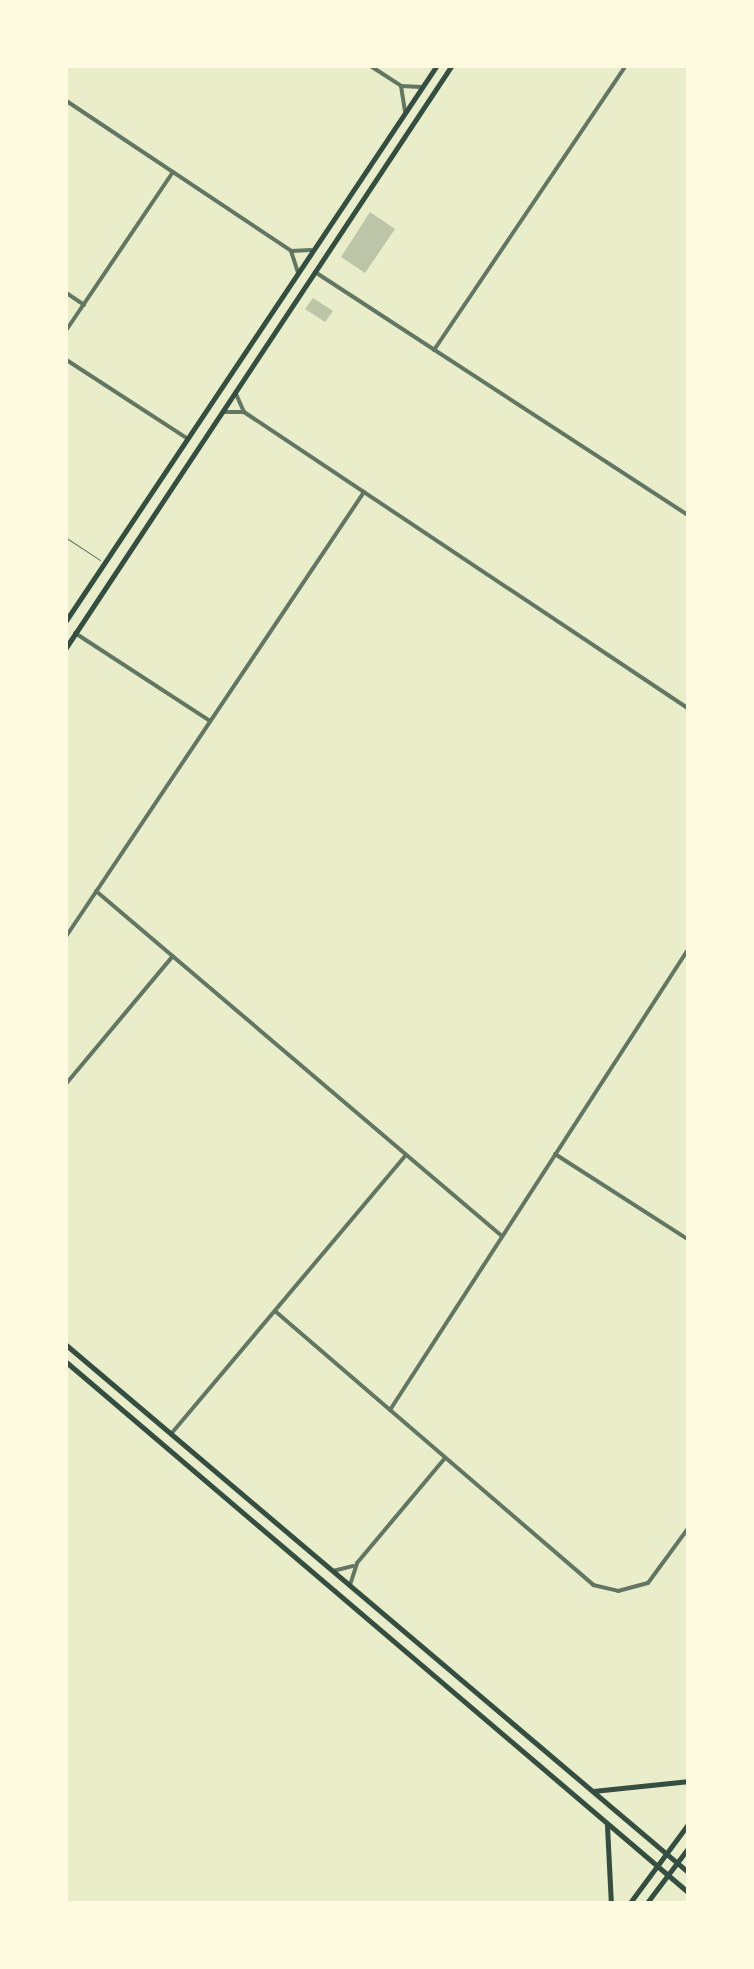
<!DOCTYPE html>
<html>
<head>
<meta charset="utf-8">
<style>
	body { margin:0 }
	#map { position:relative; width:754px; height:1969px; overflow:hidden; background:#e9edc9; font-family:"Archivo Narrow",sans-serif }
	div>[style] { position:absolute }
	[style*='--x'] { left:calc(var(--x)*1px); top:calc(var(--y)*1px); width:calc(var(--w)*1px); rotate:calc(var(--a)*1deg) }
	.building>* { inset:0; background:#bcc5a7 }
	.service>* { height:1px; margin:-0.5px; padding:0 0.5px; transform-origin:0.5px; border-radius:0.5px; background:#617663 }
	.minor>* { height:4px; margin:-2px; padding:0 2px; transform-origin:2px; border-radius:2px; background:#617663 }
	.secondary>* { height:5px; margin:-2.5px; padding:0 2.5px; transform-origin:2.5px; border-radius:2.5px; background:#344e41 }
	.primary>* { height:5px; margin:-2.5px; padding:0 2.5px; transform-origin:2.5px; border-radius:2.5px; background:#344e41 }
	span { translate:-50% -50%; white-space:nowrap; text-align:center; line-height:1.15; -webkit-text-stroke:8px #fefae0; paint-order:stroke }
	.frame { position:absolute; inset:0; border:68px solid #fefae0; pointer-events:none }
</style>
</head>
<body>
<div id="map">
	<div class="building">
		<div style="clip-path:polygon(370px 212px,395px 229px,365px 273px,341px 257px)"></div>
		<div style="clip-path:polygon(313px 298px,333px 311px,325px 322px,305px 309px)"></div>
	</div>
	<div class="service">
		<div style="--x:65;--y:537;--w:42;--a:33.3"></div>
	</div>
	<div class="minor">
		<div style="--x:369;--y:65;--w:38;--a:33"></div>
		<div style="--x:401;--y:86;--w:21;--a:3"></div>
		<div style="--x:401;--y:86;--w:25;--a:81"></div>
		<div style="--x:65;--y:100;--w:272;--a:33.7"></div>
		<div style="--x:291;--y:251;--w:23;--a:72"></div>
		<div style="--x:291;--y:251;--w:20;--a:-3"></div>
		<div style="--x:315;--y:272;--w:447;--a:33.1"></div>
		<div style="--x:65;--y:292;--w:23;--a:34"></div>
		<div style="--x:65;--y:332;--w:193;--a:-56"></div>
		<div style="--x:434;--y:350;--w:344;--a:-56"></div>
		<div style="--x:65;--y:359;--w:147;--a:33"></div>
		<div style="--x:236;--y:394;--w:20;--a:66"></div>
		<div style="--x:244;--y:412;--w:535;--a:33.72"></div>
		<div style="--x:224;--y:412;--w:20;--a:0"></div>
		<div style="--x:75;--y:633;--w:161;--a:33.1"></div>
		<div style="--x:96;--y:891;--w:533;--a:40.36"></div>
		<div style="--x:65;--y:938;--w:537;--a:-56.16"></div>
		<div style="--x:65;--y:1085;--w:168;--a:-50.1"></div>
		<div style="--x:555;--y:1154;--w:159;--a:32.7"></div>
		<div style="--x:275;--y:1311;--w:420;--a:40.7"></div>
		<div style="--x:593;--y:1585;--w:26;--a:13"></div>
		<div style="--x:618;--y:1591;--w:31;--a:-15"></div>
		<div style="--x:648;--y:1583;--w:69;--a:-53.8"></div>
		<div style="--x:390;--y:1410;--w:550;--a:-57.09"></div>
		<div style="--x:171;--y:1434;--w:365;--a:-49.9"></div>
		<div style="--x:333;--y:1571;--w:21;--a:-14"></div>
		<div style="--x:350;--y:1585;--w:23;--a:-72"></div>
		<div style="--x:357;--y:1563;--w:137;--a:-50"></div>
	</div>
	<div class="secondary">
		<div style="--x:65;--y:622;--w:670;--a:-56.26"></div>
		<div style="--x:65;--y:649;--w:701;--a:-56.47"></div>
	</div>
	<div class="primary">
		<div style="--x:65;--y:1344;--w:818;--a:40.29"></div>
		<div style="--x:65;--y:1361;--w:820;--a:40.45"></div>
		<div style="--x:593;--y:1791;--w:97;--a:-5.9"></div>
		<div style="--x:607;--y:1826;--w:78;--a:87.1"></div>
		<div style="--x:629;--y:1904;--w:101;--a:-53.5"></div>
		<div style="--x:646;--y:1904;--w:71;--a:-53"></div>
	</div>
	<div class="frame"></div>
</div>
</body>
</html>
